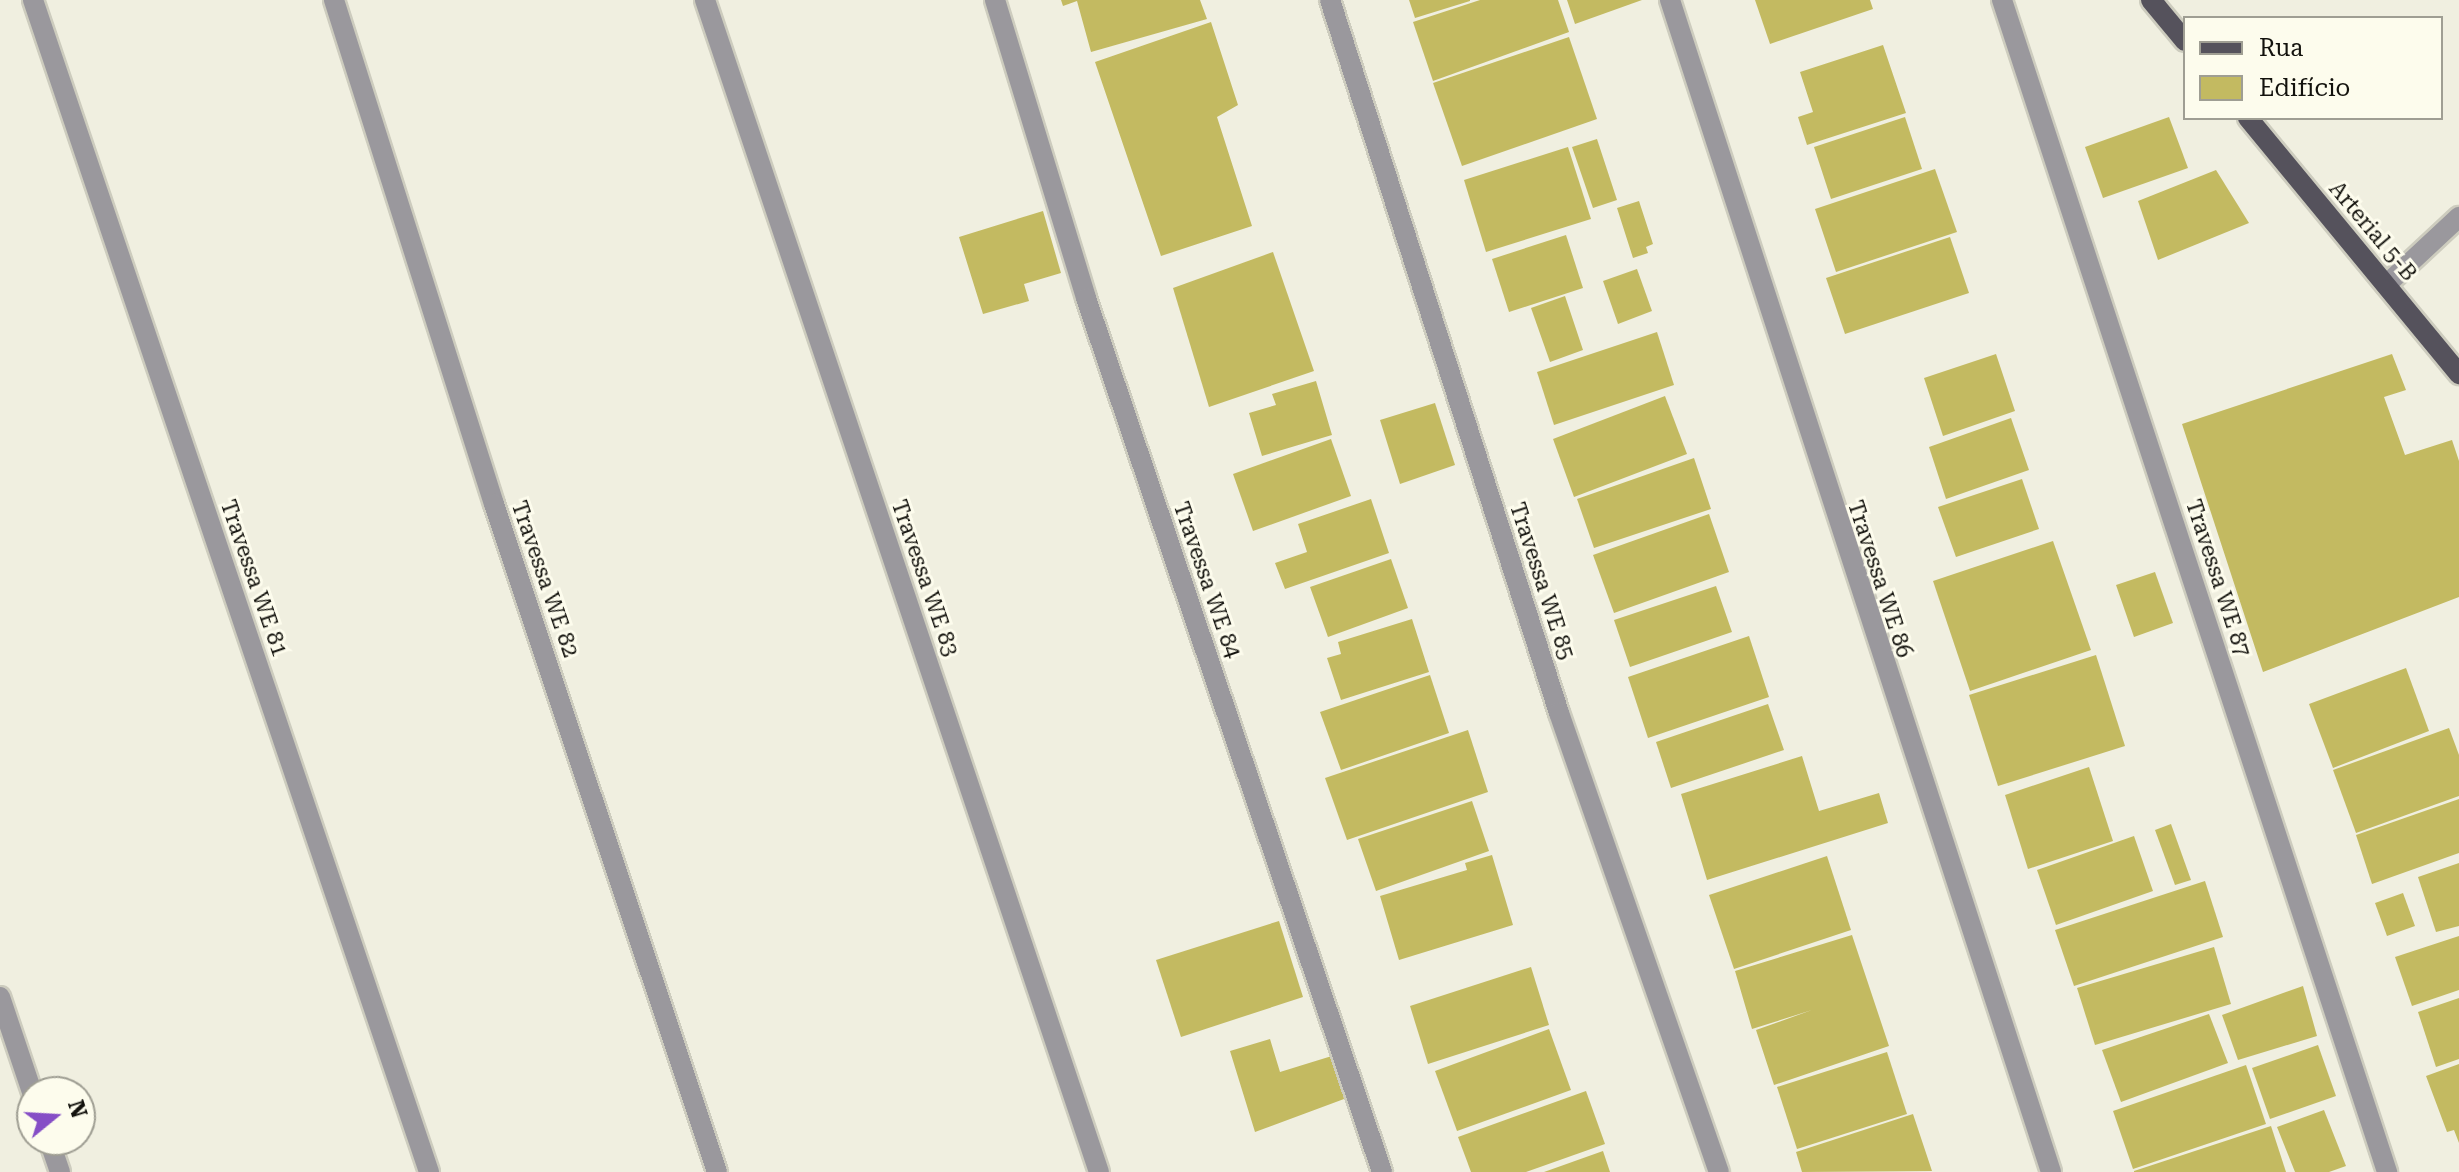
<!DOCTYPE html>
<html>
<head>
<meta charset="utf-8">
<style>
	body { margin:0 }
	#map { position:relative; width:2459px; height:1172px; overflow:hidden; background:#f0efe0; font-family:"Roboto Serif",serif }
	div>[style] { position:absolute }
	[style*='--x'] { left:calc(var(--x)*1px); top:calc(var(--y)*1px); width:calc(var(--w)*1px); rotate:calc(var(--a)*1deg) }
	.building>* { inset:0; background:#c3ba61 }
	.roads { filter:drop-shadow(2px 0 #cdccbe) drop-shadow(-2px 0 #cdccbe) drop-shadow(0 2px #cdccbe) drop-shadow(0 -2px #cdccbe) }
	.street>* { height:20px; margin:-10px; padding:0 10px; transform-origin:10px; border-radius:10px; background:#9a989d }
	.primary>* { height:20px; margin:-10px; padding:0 10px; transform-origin:10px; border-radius:10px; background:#55525c }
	span { translate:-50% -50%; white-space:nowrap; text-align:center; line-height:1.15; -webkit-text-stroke:6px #fdfced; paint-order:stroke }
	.street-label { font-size:22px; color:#13120d }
	.legend { position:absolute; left:2183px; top:16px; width:260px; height:104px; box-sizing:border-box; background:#fdfced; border:2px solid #9f9e93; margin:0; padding:10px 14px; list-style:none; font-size:24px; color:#13120d }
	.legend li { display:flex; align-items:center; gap:16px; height:40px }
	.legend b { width:40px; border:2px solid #9f9e93 }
	.north { position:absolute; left:16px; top:1076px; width:80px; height:80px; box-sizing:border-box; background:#fdfced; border:2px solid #9f9e93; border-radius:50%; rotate:72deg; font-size:22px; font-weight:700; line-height:32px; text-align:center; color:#13120d }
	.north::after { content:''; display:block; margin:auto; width:28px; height:36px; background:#864ec6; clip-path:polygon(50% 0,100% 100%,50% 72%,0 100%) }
</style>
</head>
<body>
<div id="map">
	<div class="building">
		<div style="clip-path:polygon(1061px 0,1200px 0,1207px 19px,1091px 52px,1077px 1px,1063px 6px)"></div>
		<div style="clip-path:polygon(1409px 0,1470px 0,1470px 1px,1415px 18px)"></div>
		<div style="clip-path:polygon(1480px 0,1558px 0,1569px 32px,1433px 81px,1413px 22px)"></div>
		<div style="clip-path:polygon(1567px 0,1642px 0,1575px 24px)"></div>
		<div style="clip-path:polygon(1755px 0,1870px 0,1873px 9px,1770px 44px)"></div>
		<div style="clip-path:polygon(1211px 22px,1238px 105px,1217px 117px,1252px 226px,1161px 256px,1095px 62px)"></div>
		<div style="clip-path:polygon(1569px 37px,1597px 119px,1462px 166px,1433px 83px)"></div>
		<div style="clip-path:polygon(1883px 45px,1906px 113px,1807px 145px,1798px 117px,1813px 112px,1800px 72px)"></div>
		<div style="clip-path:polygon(1905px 117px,1922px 169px,1831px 199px,1814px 147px)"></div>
		<div style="clip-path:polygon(2169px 117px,2188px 168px,2103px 198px,2085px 147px)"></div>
		<div style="clip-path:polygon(1597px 139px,1617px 200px,1593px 208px,1572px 147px)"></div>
		<div style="clip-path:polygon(1568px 147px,1591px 219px,1486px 252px,1464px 180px)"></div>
		<div style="clip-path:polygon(1935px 169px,1957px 232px,1836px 272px,1815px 209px)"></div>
		<div style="clip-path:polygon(2216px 170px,2249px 223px,2158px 260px,2138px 201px)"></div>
		<div style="clip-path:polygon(1639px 201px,1653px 244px,1646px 247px,1648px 253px,1633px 258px,1617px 208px)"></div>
		<div style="clip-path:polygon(1043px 211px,1061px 273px,1024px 284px,1029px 301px,983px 314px,959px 237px)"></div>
		<div style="clip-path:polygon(1566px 235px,1583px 288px,1509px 312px,1492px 259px)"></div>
		<div style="clip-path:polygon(1950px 237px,1969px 293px,1845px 334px,1826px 278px)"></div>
		<div style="clip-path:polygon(1273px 252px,1314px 371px,1209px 407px,1173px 288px)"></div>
		<div style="clip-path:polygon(1637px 269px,1652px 311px,1618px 324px,1603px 281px)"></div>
		<div style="clip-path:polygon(1565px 296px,1583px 350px,1550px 362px,1531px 308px)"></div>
		<div style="clip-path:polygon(1657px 332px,1674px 385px,1554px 425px,1537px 372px)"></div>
		<div style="clip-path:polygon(1996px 354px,2015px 411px,1943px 436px,1924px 378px)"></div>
		<div style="clip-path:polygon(2392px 354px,2406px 390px,2384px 397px,2405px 455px,2452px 440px,2459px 461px,2459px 597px,2263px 672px,2182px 424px)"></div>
		<div style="clip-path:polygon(1316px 381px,1332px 435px,1262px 456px,1249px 413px,1276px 405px,1272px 394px)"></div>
		<div style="clip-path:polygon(1665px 396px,1687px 454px,1574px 497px,1553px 439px)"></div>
		<div style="clip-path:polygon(1435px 403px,1455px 465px,1400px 484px,1380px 420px)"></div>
		<div style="clip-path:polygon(2011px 418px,2029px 470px,1946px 499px,1929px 447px)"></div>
		<div style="clip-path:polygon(1331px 439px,1351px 496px,1253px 531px,1233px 474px)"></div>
		<div style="clip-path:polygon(1694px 458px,1711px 509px,1594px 548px,1577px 499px)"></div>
		<div style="clip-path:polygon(2022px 479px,2039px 529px,1956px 557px,1938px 507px)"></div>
		<div style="clip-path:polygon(1371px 499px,1389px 553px,1285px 589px,1275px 563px,1307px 552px,1298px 524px)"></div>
		<div style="clip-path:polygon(1709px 514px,1729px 572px,1614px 613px,1593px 555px)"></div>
		<div style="clip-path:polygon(2053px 541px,2091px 650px,1970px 691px,1933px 581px)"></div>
		<div style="clip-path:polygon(1391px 559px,1408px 608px,1328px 637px,1310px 587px)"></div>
		<div style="clip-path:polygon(2155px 572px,2173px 623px,2134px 637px,2116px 585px)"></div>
		<div style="clip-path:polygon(1716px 586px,1732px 632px,1630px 667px,1614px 620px)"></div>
		<div style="clip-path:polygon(1412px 619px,1429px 672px,1341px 700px,1327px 658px,1341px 654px,1338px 642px)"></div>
		<div style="clip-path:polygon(1749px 636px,1769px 697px,1648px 738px,1628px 677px)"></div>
		<div style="clip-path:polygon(2096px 655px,2125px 746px,1998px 786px,1969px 695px)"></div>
		<div style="clip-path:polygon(2406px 668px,2429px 731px,2333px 768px,2309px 704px)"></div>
		<div style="clip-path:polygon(1430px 675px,1449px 733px,1341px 770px,1320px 712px)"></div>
		<div style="clip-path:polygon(1768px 704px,1784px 750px,1671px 788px,1656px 742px)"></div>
		<div style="clip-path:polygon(2449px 728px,2459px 755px,2459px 796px,2356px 833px,2333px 770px)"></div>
		<div style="clip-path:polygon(1468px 730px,1488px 792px,1347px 840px,1325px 778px)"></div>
		<div style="clip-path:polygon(1802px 756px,1819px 811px,1879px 793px,1888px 823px,1707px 880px,1681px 794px)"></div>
		<div style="clip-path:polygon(2089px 767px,2113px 841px,2028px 869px,2005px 795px)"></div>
		<div style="clip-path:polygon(2459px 799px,2459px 853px,2372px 884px,2356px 835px)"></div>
		<div style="clip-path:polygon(1472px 801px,1489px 851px,1376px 891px,1358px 839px)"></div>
		<div style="clip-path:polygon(2171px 824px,2191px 880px,2175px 885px,2155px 830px)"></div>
		<div style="clip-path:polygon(2134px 836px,2153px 891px,2056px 925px,2037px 870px)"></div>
		<div style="clip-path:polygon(1492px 855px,1513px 925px,1399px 960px,1380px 896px,1467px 870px,1465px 863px)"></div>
		<div style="clip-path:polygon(1827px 856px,1851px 930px,1734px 969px,1709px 895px)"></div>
		<div style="clip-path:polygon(2459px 863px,2459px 926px,2436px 932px,2418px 877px)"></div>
		<div style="clip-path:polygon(2205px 881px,2223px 937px,2074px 986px,2055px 930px)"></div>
		<div style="clip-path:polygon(2403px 893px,2415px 926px,2387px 936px,2375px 903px)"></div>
		<div style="clip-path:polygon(1279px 921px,1303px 997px,1181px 1037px,1156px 960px)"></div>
		<div style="clip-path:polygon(1852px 935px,1889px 1046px,1774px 1085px,1756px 1030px,1812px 1010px,1752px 1029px,1735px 971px)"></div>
		<div style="clip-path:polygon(2459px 936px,2459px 990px,2412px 1006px,2395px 957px)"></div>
		<div style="clip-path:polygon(2214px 947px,2231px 1004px,2095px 1045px,2077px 988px)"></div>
		<div style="clip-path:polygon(1531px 967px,1549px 1025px,1428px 1064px,1410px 1006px)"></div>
		<div style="clip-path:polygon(2303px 986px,2317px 1036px,2238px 1060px,2222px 1015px)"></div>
		<div style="clip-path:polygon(2459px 998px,2459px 1059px,2436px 1067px,2418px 1012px)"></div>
		<div style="clip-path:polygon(2209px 1014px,2228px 1063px,2121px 1102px,2102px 1050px)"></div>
		<div style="clip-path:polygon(1549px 1029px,1571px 1090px,1457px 1131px,1435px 1071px)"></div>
		<div style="clip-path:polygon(1270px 1039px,1280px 1072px,1335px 1055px,1344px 1099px,1255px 1132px,1230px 1051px)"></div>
		<div style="clip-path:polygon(2318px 1045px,2336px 1096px,2270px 1119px,2252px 1068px)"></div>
		<div style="clip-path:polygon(1887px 1052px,1907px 1114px,1797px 1149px,1777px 1087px)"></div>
		<div style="clip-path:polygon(2459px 1064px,2459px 1143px,2454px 1130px,2447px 1132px,2426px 1076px)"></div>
		<div style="clip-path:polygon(2246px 1065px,2266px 1124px,2133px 1169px,2113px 1111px)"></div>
		<div style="clip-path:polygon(1586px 1091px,1605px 1144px,1526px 1172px,1471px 1172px,1458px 1137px)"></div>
		<div style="clip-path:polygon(2324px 1110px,2346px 1166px,2329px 1172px,2295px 1172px,2277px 1127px)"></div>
		<div style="clip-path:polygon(1913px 1114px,1932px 1171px,1802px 1172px,1796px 1152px)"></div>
		<div style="clip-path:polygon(2271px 1126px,2286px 1172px,2134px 1172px,2134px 1171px)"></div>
		<div style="clip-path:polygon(1603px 1151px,1610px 1172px,1544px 1172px)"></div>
	</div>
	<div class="roads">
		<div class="street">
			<div style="--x:33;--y:0;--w:1237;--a:71.33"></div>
			<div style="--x:334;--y:0;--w:529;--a:72.39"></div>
			<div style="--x:494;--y:504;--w:704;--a:71.54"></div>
			<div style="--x:705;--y:0;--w:1236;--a:71.42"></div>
			<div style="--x:995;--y:0;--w:312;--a:73"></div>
			<div style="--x:1086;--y:298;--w:923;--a:71.29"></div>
			<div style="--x:1330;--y:0;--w:749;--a:72.19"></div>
			<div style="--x:1559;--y:713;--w:486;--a:70.8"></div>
			<div style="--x:1670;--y:0;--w:1232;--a:71.99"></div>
			<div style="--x:2002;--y:0;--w:1234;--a:71.81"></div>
			<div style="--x:2386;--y:285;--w:100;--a:-43"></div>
			<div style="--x:0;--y:997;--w:100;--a:71.4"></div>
			<div style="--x:49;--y:1140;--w:34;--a:71"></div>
		</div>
		<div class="primary">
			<div style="--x:2151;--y:0;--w:53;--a:50.3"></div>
			<div style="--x:2248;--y:118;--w:332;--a:50.5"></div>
		</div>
	</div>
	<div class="street-label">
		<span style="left:2373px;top:231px;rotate:50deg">Arterial 5-B</span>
		<span style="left:254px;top:578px;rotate:71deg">Travessa WE 81</span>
		<span style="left:925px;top:578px;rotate:71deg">Travessa WE 83</span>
		<span style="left:2218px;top:578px;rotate:72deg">Travessa WE 87</span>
		<span style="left:545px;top:579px;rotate:71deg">Travessa WE 82</span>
		<span style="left:1880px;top:579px;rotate:72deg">Travessa WE 86</span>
		<span style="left:1207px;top:580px;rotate:71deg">Travessa WE 84</span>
		<span style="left:1542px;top:581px;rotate:72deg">Travessa WE 85</span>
	</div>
	<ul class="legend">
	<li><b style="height:10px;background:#55525c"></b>Rua</li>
	<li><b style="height:22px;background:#c3ba61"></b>Edifício</li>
	</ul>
	<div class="north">N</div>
</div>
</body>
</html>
